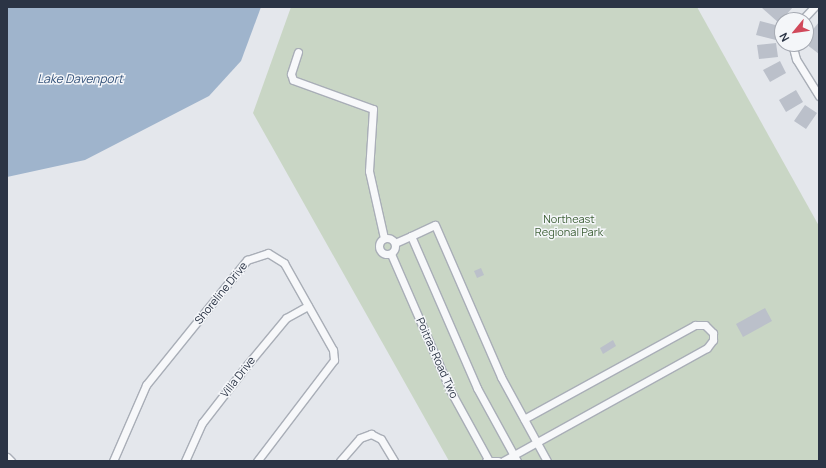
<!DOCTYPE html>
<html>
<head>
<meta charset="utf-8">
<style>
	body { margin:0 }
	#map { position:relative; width:826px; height:468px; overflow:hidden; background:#e4e7ec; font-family:Manrope,sans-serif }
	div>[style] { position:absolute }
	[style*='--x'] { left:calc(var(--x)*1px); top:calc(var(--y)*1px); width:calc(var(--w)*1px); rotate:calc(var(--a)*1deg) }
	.green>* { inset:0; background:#c9d6c5 }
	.water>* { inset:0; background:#9fb4cc }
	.building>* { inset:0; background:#bbc0ca }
	.roads { filter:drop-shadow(1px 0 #a9aeb7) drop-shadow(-1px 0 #a9aeb7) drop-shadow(0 1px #a9aeb7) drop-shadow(0 -1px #a9aeb7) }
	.minor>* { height:7px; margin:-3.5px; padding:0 3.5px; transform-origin:3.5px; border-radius:3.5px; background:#f7f8fa }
	.minor>.ring { margin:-3.5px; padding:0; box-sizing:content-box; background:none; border:7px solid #f7f8fa; border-radius:50% }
	span { translate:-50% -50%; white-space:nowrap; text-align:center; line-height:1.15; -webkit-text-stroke:3px #f4f6f9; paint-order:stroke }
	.park-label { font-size:11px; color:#3f6138 }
	.street-label { font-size:11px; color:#2b3445 }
	.water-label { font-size:12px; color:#34527a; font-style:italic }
	.frame { position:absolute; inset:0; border:8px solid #2b3445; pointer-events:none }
	.north { position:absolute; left:774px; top:12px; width:40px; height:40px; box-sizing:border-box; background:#f4f6f9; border:1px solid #a4a8b1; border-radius:50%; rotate:241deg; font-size:11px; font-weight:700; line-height:16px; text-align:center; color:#2b3445 }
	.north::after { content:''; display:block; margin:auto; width:14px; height:18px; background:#d1495b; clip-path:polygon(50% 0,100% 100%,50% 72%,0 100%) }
</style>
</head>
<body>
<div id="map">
	<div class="green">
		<div style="clip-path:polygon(291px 7px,697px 7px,819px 226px,819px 461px,449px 461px,253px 113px)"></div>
	</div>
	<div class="water">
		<div style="clip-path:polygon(7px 7px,261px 7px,241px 61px,209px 96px,85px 160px,7px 177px)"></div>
	</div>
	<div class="building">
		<div style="clip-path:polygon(761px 7px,793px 7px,779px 23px)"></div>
		<div style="clip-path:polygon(760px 21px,779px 26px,776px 40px,756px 35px)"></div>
		<div style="clip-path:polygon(819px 22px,819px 54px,806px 44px,806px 38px)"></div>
		<div style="clip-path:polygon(776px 43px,778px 57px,759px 59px,757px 45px)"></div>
		<div style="clip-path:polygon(780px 61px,786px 73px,770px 82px,763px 70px)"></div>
		<div style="clip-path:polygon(796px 90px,803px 102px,786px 112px,779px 100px)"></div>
		<div style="clip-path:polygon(805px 105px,817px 113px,806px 129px,794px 121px)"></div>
		<div style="clip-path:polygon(481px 268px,484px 275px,477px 278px,474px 271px)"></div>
		<div style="clip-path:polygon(765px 308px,772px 321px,743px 337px,736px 324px)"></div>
		<div style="clip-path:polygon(613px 340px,616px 346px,603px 354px,600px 348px)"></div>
	</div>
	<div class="roads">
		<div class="minor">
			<div style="--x:802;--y:20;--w:18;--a:-47"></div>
			<div style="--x:792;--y:44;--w:16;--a:75"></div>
			<div style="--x:796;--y:59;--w:44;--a:58.1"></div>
			<div style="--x:298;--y:52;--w:23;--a:108"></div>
			<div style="--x:291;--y:74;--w:6;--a:72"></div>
			<div style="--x:293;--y:80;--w:85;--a:19.9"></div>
			<div style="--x:373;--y:109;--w:62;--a:93.7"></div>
			<div style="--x:369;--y:171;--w:69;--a:77.4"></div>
			<div style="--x:411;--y:236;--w:26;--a:-25"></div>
			<div style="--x:435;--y:225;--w:166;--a:66.5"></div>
			<div style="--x:501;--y:377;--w:96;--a:61.3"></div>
			<div class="ring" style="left:379px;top:238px;width:9px;height:9px"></div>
			<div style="--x:395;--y:243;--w:17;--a:-24"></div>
			<div style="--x:411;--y:236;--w:166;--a:66.5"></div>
			<div style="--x:477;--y:388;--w:83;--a:61.3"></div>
			<div style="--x:391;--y:254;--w:148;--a:66.5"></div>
			<div style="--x:450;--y:390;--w:79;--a:61.2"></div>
			<div style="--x:7;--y:457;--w:6;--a:45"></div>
			<div style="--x:113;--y:461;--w:83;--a:-66.5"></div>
			<div style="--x:146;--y:385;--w:161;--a:-51.1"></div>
			<div style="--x:247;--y:260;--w:22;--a:-18"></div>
			<div style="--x:268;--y:253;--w:19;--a:32"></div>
			<div style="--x:284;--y:263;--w:100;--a:60.6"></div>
			<div style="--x:333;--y:350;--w:10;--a:84"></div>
			<div style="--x:334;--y:360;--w:127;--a:127.3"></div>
			<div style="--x:185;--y:461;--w:42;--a:-65.9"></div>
			<div style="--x:202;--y:423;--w:73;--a:-52.2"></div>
			<div style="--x:247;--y:365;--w:61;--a:-50.3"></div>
			<div style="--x:286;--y:318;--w:25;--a:-29"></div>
			<div style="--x:340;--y:461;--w:30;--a:-49"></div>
			<div style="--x:360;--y:438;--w:12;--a:-20"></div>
			<div style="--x:371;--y:434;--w:11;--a:27"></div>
			<div style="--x:381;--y:439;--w:26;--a:59"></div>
			<div style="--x:486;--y:461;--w:12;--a:0"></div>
			<div style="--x:503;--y:461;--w:233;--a:-29"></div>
			<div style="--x:707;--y:348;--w:10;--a:-53"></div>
			<div style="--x:713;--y:340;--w:7;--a:-90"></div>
			<div style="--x:713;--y:333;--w:11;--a:-135"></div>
			<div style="--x:705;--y:325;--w:10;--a:180"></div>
			<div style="--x:695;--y:325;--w:195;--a:151.2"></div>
		</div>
	</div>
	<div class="park-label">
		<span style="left:569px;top:226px">Northeast<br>Regional Park</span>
	</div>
	<div class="street-label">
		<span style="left:221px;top:293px;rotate:-51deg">Shoreline Drive</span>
		<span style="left:437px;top:358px;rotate:66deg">Poitras Road Two</span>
		<span style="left:238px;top:377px;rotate:-52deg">Villa Drive</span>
	</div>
	<div class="water-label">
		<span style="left:80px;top:79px">Lake Davenport</span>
	</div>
	<div class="frame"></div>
	<div class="north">N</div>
</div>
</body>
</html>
